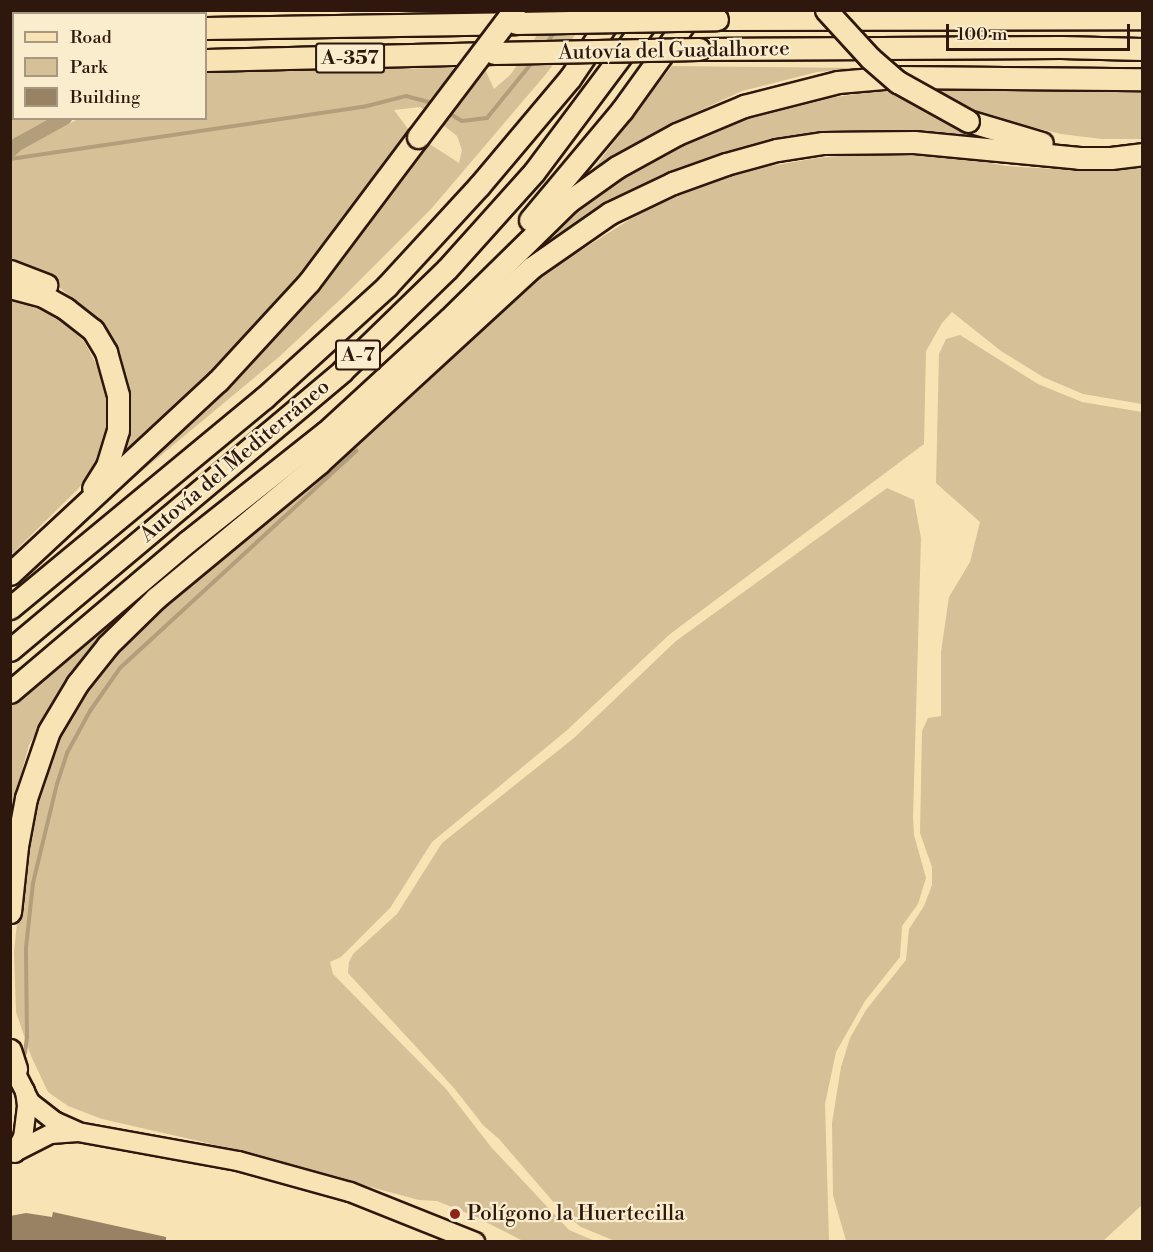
<!DOCTYPE html>
<html>
<head>
<meta charset="utf-8">
<style>
	body { margin:0 }
	#map { position:relative; width:1153px; height:1252px; overflow:hidden; background:#f7e3b3; font-family:"Libre Bodoni",serif }
	div>[style] { position:absolute }
	[style*='--x'] { left:calc(var(--x)*1px); top:calc(var(--y)*1px); width:calc(var(--w)*1px); rotate:calc(var(--a)*1deg) }
	.green>* { inset:0; background:#d5c097 }
	.stream>* { height:4px; margin:-2px; padding:0 2px; transform-origin:2px; border-radius:2px; background:#b39e7b }
	.canal>* { height:14px; margin:-7px; padding:0 7px; transform-origin:7px; border-radius:7px; background:#b39e7b }
	.building>* { inset:0; background:#978263 }
	.roads { filter:drop-shadow(2px 0 #2e180d) drop-shadow(-2px 0 #2e180d) drop-shadow(0 2px #2e180d) drop-shadow(0 -2px #2e180d) }
	.major>* { height:18px; margin:-9px; padding:0 9px; transform-origin:9px; border-radius:9px; background:#f7e3b3 }
	.highway>* { height:21px; margin:-10.5px; padding:0 10.5px; transform-origin:10.5px; border-radius:10.5px; background:#f7e3b3 }
	.bridges { filter:drop-shadow(2px 0 #2e180d) drop-shadow(-2px 0 #2e180d) drop-shadow(0 2px #2e180d) drop-shadow(0 -2px #2e180d) }
	.highway-bridge>* { height:21px; margin:-10.5px; padding:0 10.5px; transform-origin:10.5px; border-radius:10.5px; background:#f7e3b3 }
	.dots>* { width:16px; height:16px; translate:-50% -50%; box-sizing:border-box; border:3px solid #faedce; border-radius:50% }
	span { translate:-50% -50%; white-space:nowrap; text-align:center; line-height:1.15; -webkit-text-stroke:4.5px #faedce; paint-order:stroke }
	.shield-label span { padding:2px 4px; background:#faedce; border:2px solid; border-radius:4px; -webkit-text-stroke-width:0 }
	.shield-label { font-size:20px; color:#2e180d; font-weight:700 }
	.street-label { font-size:21px; color:#2e180d }
	.poi-label { font-size:21px; color:#2e180d }
	.left { translate:0 -50%; text-align:left }
	.frame { position:absolute; inset:0; border:12px solid #2e180d; pointer-events:none }
	.legend { position:absolute; left:12px; top:12px; width:195px; height:108px; box-sizing:border-box; background:#faedce; border:2px solid #a89881; margin:0; padding:8px 10px; list-style:none; font-size:18px; color:#2e180d }
	.legend li { display:flex; align-items:center; gap:12px; height:30px }
	.legend b { width:30px; border:2px solid #a89881 }
	.scale { position:absolute; left:946px; top:24px; width:184px; height:27px; box-sizing:border-box; border:3px solid #2e180d; border-top:0; padding-left:8px; font-size:18px; line-height:21px; white-space:nowrap; color:#2e180d; -webkit-text-stroke:4px #faedce; paint-order:stroke }
</style>
</head>
<body>
<div id="map">
	<div class="green">
		<div style="clip-path:polygon(553px 11px,593px 11px,546px 74px,431px 209px,345px 295px,279px 357px,94px 511px,204px 405px,425px 141px,459px 163px,462px 150px,457px 136px,420px 107px,394px 110px,411px 133px,300px 276px,166px 418px,119px 458px,110px 341px,93px 315px,60px 288px,24px 269px,11px 265px,11px 159px,26px 147px,78px 119px,206px 118px,206px 73px,484px 67px,494px 89px,511px 74px)"></div>
		<div style="clip-path:polygon(672px 66px,859px 68px,817px 72px,742px 91px,671px 124px,585px 180px)"></div>
		<div style="clip-path:polygon(10px 77px,13px 77px,14px 118px,50px 119px,11px 144px)"></div>
		<div style="clip-path:polygon(965px 89px,1142px 92px,1142px 139px,1102px 139px,1061px 134px,1008px 121px,1001px 125px,941px 116px,996px 142px,906px 130px,840px 131px,767px 142px,717px 156px,643px 185px,586px 218px,492px 290px,553px 227px,613px 182px,666px 153px,741px 120px,808px 101px,884px 90px)"></div>
		<div style="clip-path:polygon(917px 149px,1006px 166px,1054px 169px,1142px 168px,1142px 404px,1083px 394px,1043px 377px,1001px 351px,952px 312px,942px 323px,926px 351px,924px 444px,670px 634px,566px 731px,432px 842px,390px 908px,341px 957px,330px 962px,333px 974px,446px 1089px,491px 1147px,569px 1230px,595px 1241px,523px 1241px,474px 1216px,437px 1201px,419px 1200px,203px 1142px,102px 1119px,68px 1106px,48px 1092px,31px 1056px,16px 1012px,14px 952px,25px 847px,39px 781px,58px 730px,104px 660px,188px 585px,305px 488px,504px 308px,550px 270px,640px 213px,730px 173px,817px 158px)"></div>
		<div style="clip-path:polygon(11px 299px,54px 315px,84px 341px,104px 379px,108px 425px,98px 461px,78px 489px,11px 555px)"></div>
		<div style="clip-path:polygon(960px 335px,1038px 384px,1082px 402px,1142px 412px,1142px 1205px,1103px 1241px,846px 1241px,833px 1195px,832px 1123px,841px 1067px,850px 1038px,866px 1010px,906px 960px,909px 929px,924px 906px,932px 885px,932px 867px,920px 833px,922px 731px,928px 718px,941px 716px,941px 652px,949px 597px,970px 562px,980px 522px,936px 483px,939px 354px,946px 339px)"></div>
		<div style="clip-path:polygon(887px 488px,914px 500px,921px 538px,913px 817px,914px 835px,926px 878px,918px 904px,902px 926px,900px 957px,865px 1001px,836px 1052px,825px 1104px,829px 1241px,615px 1241px,581px 1227px,563px 1213px,499px 1139px,483px 1125px,454px 1088px,348px 973px,349px 962px,353px 954px,397px 914px,442px 843px,574px 738px,676px 641px)"></div>
		<div style="clip-path:polygon(162px 580px,109px 628px,65px 683px,29px 745px,11px 811px,11px 703px,25px 688px)"></div>
	</div>
	<div class="stream">
		<div style="--x:546;--y:44;--w:17;--a:-54"></div>
		<div style="--x:447;--y:112;--w:17;--a:31"></div>
		<div style="--x:462;--y:121;--w:25;--a:-7"></div>
		<div style="--x:487;--y:118;--w:76;--a:-50.9"></div>
		<div style="--x:10;--y:159;--w:357;--a:-8.4"></div>
		<div style="--x:363;--y:107;--w:44;--a:-14.3"></div>
		<div style="--x:406;--y:96;--w:31;--a:15"></div>
		<div style="--x:25;--y:1053;--w:17;--a:-83"></div>
		<div style="--x:27;--y:1036;--w:88;--a:-90.7"></div>
		<div style="--x:26;--y:948;--w:65;--a:-83.9"></div>
		<div style="--x:33;--y:883;--w:102;--a:-76.4"></div>
		<div style="--x:57;--y:784;--w:33;--a:-72"></div>
		<div style="--x:67;--y:753;--w:48;--a:-61.3"></div>
		<div style="--x:90;--y:711;--w:52;--a:-55.1"></div>
		<div style="--x:120;--y:668;--w:321;--a:-42.6"></div>
	</div>
	<div class="canal">
		<div style="--x:10;--y:151;--w:11;--a:-41"></div>
		<div style="--x:18;--y:144;--w:54;--a:-29"></div>
	</div>
	<div class="building">
		<div style="clip-path:polygon(53px 1212px,166px 1237px,166px 1242px,10px 1242px,10px 1216px,26px 1213px,52px 1217px)"></div>
	</div>
	<div class="roads">
		<div class="major">
			<div style="--x:10;--y:1062;--w:33;--a:63"></div>
			<div style="--x:25;--y:1091;--w:15;--a:82"></div>
			<div style="--x:27;--y:1106;--w:31;--a:97"></div>
			<div style="--x:23;--y:1137;--w:18;--a:117"></div>
			<div style="--x:25;--y:1092;--w:11;--a:63"></div>
			<div style="--x:30;--y:1102;--w:31;--a:38"></div>
			<div style="--x:54;--y:1121;--w:24;--a:24"></div>
			<div style="--x:17;--y:1151;--w:38;--a:-27"></div>
			<div style="--x:51;--y:1134;--w:27;--a:-4"></div>
			<div style="--x:78;--y:1132;--w:163;--a:10.3"></div>
			<div style="--x:238;--y:1161;--w:116;--a:15.5"></div>
			<div style="--x:350;--y:1192;--w:135;--a:21.8"></div>
		</div>
		<div class="highway">
			<div style="--x:717;--y:19;--w:425;--a:-0.1"></div>
			<div style="--x:206;--y:28;--w:310;--a:-0.9"></div>
			<div style="--x:10;--y:31;--w:4;--a:0"></div>
			<div style="--x:699;--y:49;--w:362;--a:-0.3"></div>
			<div style="--x:1061;--y:47;--w:81;--a:1.4"></div>
			<div style="--x:206;--y:60;--w:288;--a:-1.4"></div>
			<div style="--x:10;--y:63;--w:4;--a:0"></div>
			<div style="--x:968;--y:121;--w:77;--a:16.6"></div>
			<div style="--x:530;--y:220;--w:143;--a:-50.1"></div>
			<div style="--x:622;--y:110;--w:123;--a:-54.2"></div>
			<div style="--x:10;--y:271;--w:39;--a:21"></div>
			<div style="--x:10;--y:287;--w:34;--a:15"></div>
			<div style="--x:43;--y:296;--w:26;--a:29"></div>
			<div style="--x:66;--y:309;--w:34;--a:38"></div>
			<div style="--x:93;--y:330;--w:26;--a:59"></div>
			<div style="--x:106;--y:352;--w:45;--a:74.4"></div>
			<div style="--x:118;--y:395;--w:35;--a:90"></div>
			<div style="--x:118;--y:430;--w:38;--a:107"></div>
			<div style="--x:107;--y:466;--w:26;--a:122"></div>
			<div style="--x:10;--y:574;--w:284;--a:-42.9"></div>
			<div style="--x:218;--y:381;--w:134;--a:-47.4"></div>
			<div style="--x:309;--y:282;--w:181;--a:-53.1"></div>
			<div style="--x:10;--y:608;--w:330;--a:-39.6"></div>
			<div style="--x:264;--y:398;--w:166;--a:-42.3"></div>
			<div style="--x:387;--y:286;--w:136;--a:-47.4"></div>
			<div style="--x:479;--y:186;--w:141;--a:-49.9"></div>
			<div style="--x:570;--y:78;--w:82;--a:-55.9"></div>
			<div style="--x:10;--y:650;--w:434;--a:-40"></div>
			<div style="--x:342;--y:371;--w:146;--a:-44.2"></div>
			<div style="--x:447;--y:269;--w:130;--a:-48.1"></div>
			<div style="--x:534;--y:172;--w:202;--a:-53.2"></div>
			<div style="--x:10;--y:692;--w:232;--a:-40.3"></div>
			<div style="--x:187;--y:542;--w:177;--a:-38.4"></div>
			<div style="--x:326;--y:432;--w:167;--a:-42.6"></div>
			<div style="--x:449;--y:319;--w:167;--a:-44.5"></div>
			<div style="--x:568;--y:202;--w:60;--a:-35.5"></div>
			<div style="--x:617;--y:167;--w:68;--a:-28.8"></div>
			<div style="--x:677;--y:134;--w:73;--a:-22.7"></div>
			<div style="--x:744;--y:106;--w:97;--a:-14.3"></div>
			<div style="--x:838;--y:82;--w:57;--a:-5"></div>
			<div style="--x:895;--y:77;--w:247;--a:0.5"></div>
			<div style="--x:10;--y:912;--w:66;--a:-83.9"></div>
			<div style="--x:17;--y:846;--w:49;--a:-79.4"></div>
			<div style="--x:26;--y:798;--w:71;--a:-71.1"></div>
			<div style="--x:49;--y:731;--w:55;--a:-59.2"></div>
			<div style="--x:77;--y:684;--w:50;--a:-51.5"></div>
			<div style="--x:108;--y:645;--w:67;--a:-44.4"></div>
			<div style="--x:156;--y:598;--w:212;--a:-39.6"></div>
			<div style="--x:319;--y:463;--w:288;--a:-42.6"></div>
			<div style="--x:531;--y:268;--w:96;--a:-34.8"></div>
			<div style="--x:610;--y:213;--w:70;--a:-25.5"></div>
			<div style="--x:673;--y:183;--w:56;--a:-19.7"></div>
			<div style="--x:726;--y:164;--w:53;--a:-15.4"></div>
			<div style="--x:777;--y:150;--w:47;--a:-8.7"></div>
			<div style="--x:823;--y:143;--w:91;--a:-0.6"></div>
			<div style="--x:914;--y:142;--w:166;--a:5.5"></div>
			<div style="--x:1079;--y:158;--w:32;--a:0"></div>
			<div style="--x:1111;--y:158;--w:31;--a:-7"></div>
			<div style="--x:10;--y:1050;--w:20;--a:72"></div>
		</div>
	</div>
	<div class="bridges">
		<div class="highway-bridge">
			<div style="--x:826;--y:10;--w:65;--a:47.5"></div>
			<div style="--x:870;--y:58;--w:37;--a:41"></div>
			<div style="--x:898;--y:82;--w:80;--a:29.1"></div>
			<div style="--x:516;--y:23;--w:201;--a:-1.1"></div>
			<div style="--x:494;--y:53;--w:205;--a:-1.1"></div>
			<div style="--x:418;--y:137;--w:159;--a:-52.9"></div>
		</div>
	</div>
	<div class="dots">
		<div style="left:455px;top:1214px;background:#8f2418"></div>
	</div>
	<div class="shield-label">
		<span style="left:350px;top:58px">A-357</span>
		<span style="left:358px;top:355px">A-7</span>
	</div>
	<div class="street-label">
		<span style="left:674px;top:51px;rotate:-1deg">Autovía del Guadalhorce</span>
		<span style="left:235px;top:461px;rotate:-40deg">Autovía del Mediterráneo</span>
	</div>
	<div class="poi-label">
		<span class="left" style="left:467px;top:1214px">Polígono la Huertecilla</span>
	</div>
	<div class="frame"></div>
	<ul class="legend">
	<li><b style="height:8px;background:#f7e3b3"></b>Road</li>
	<li><b style="height:16px;background:#d5c097"></b>Park</li>
	<li><b style="height:16px;background:#978263"></b>Building</li>
	</ul>
	<div class="scale">100 m</div>
</div>
</body>
</html>
